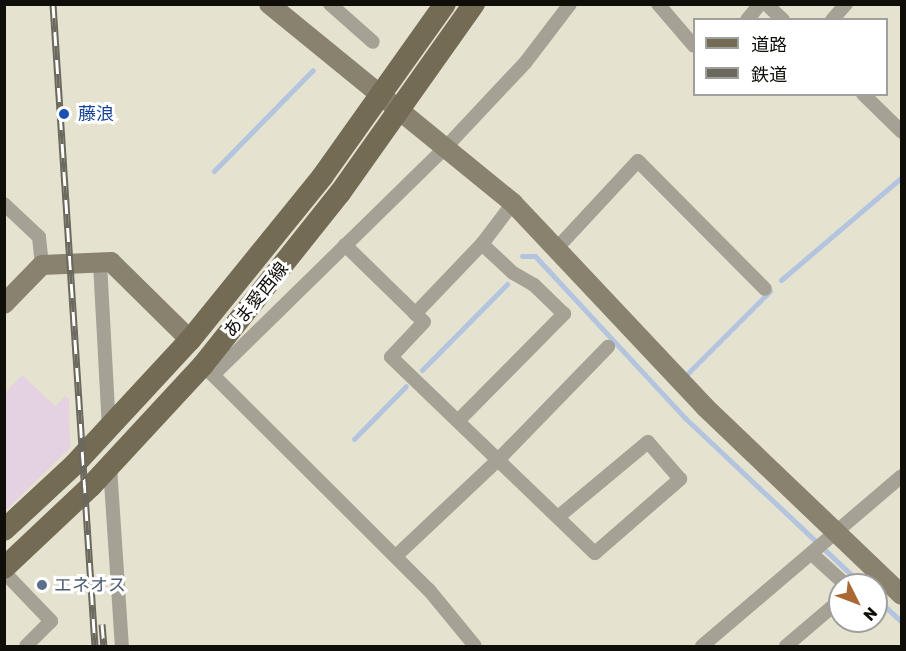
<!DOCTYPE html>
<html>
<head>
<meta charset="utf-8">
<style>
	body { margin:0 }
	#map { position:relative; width:906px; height:651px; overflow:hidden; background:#e6e2d0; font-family:Rubik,"Noto Sans JP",sans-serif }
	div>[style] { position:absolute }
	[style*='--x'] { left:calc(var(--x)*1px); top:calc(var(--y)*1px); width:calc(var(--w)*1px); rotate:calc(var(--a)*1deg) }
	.commercial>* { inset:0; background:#e4d1e1 }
	.stream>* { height:5px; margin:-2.5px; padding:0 2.5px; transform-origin:2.5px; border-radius:2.5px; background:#b2c4de }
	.street>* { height:14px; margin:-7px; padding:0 7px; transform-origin:7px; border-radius:7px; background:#a5a194 }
	.secondary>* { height:20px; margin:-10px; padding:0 10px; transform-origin:10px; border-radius:10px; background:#88826f }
	.primary>* { height:22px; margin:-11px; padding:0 11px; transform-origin:11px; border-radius:11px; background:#736b54 }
	.rail>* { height:7px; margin-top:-3.5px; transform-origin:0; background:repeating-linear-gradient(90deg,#fff 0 14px,#6b685d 0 28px); box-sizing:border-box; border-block:2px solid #6b685d }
	.dots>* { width:16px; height:16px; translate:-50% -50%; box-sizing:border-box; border:3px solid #fff; border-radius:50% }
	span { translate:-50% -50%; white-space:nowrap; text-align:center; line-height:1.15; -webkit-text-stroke:6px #fff; paint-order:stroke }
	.transit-label { font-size:18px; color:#164399 }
	.left { translate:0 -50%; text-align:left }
	.street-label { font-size:18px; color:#100e08 }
	.service-label { font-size:18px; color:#4e5e75 }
	.frame { position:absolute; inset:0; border:6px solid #100e08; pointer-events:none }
	.legend { position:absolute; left:693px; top:18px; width:195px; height:78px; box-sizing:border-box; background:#fff; border:2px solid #9f9f9c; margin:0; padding:8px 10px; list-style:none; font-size:18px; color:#100e08 }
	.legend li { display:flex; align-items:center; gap:12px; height:30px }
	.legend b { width:30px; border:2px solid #9f9f9c }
	.north { position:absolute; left:828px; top:573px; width:60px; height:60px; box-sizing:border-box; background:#fff; border:2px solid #9f9f9c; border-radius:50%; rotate:132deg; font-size:16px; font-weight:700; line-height:24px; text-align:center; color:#100e08 }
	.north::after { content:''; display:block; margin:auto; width:21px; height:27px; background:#aa6834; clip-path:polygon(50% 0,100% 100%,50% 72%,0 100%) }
</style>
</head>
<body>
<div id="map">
	<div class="commercial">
		<div style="clip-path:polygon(22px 375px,55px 406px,65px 396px,69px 399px,70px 448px,5px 511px,5px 393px)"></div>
	</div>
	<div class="stream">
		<div style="--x:214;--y:171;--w:141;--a:-45.6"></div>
		<div style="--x:522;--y:256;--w:13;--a:0"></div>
		<div style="--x:535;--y:256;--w:221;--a:47.2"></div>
		<div style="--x:685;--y:418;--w:243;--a:43.3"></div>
		<div style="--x:781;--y:280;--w:159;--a:-40.4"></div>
		<div style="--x:422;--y:370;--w:121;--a:-45.3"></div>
		<div style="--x:688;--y:373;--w:116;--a:-45"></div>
		<div style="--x:354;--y:439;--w:74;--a:-45.5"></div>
		<div style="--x:876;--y:598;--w:35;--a:43"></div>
	</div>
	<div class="street">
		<div style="--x:330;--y:4;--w:57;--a:41.5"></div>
		<div style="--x:658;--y:4;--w:55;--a:49.4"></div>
		<div style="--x:766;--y:4;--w:23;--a:43"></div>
		<div style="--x:747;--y:20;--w:21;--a:-51"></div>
		<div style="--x:832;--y:20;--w:21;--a:-49"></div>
		<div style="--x:863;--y:94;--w:54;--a:44.3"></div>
		<div style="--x:4;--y:204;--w:48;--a:43.3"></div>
		<div style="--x:39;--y:237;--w:28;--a:84"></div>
		<div style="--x:345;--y:245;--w:110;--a:44.3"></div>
		<div style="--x:424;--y:322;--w:48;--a:133.3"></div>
		<div style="--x:391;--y:357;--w:283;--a:43.9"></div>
		<div style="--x:595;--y:553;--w:113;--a:-41"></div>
		<div style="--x:680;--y:479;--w:49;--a:-130.9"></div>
		<div style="--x:648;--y:442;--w:117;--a:140.2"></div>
		<div style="--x:558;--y:247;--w:117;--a:-47.1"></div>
		<div style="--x:638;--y:161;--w:180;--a:45.2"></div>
		<div style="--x:100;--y:263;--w:164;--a:86.9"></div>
		<div style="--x:415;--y:314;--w:97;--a:-46.3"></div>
		<div style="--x:482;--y:244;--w:51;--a:-52.9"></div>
		<div style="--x:208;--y:370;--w:312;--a:44.9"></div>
		<div style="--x:429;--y:590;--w:72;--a:50.6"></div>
		<div style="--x:213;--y:375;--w:326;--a:-44.4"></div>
		<div style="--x:446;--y:147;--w:115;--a:-46.8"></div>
		<div style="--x:525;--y:63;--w:74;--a:-52.7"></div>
		<div style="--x:458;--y:421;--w:151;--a:-45.3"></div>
		<div style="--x:564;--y:314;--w:42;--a:-136"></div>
		<div style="--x:534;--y:285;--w:24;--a:-150"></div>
		<div style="--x:513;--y:273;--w:42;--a:-136.9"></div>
		<div style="--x:110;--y:467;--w:179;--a:86.2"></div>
		<div style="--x:813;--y:555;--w:45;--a:42.3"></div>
		<div style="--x:396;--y:556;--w:140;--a:-43.3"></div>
		<div style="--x:498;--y:460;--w:158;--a:-45.8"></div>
		<div style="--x:4;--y:572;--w:68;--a:46.2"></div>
		<div style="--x:51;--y:621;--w:35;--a:135"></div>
		<div style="--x:702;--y:646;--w:262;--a:-40.4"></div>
		<div style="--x:786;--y:646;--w:71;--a:-40.4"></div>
	</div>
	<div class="secondary">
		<div style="--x:269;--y:4;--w:315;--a:39.2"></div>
		<div style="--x:513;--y:203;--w:280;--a:46.7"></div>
		<div style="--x:705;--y:407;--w:272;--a:43.7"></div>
		<div style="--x:4;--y:304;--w:54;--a:-45.7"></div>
		<div style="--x:42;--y:265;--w:69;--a:-2.5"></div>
		<div style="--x:111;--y:262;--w:111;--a:44.6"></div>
	</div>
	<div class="primary">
		<div style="--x:4;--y:530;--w:97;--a:-42.9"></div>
		<div style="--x:75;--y:464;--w:169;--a:-47.2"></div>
		<div style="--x:190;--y:340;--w:210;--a:-51"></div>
		<div style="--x:322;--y:177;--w:212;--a:-54.6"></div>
		<div style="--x:4;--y:568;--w:120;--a:-43.3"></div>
		<div style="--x:91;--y:486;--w:165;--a:-47.2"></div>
		<div style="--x:203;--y:365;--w:220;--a:-51.5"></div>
		<div style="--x:340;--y:193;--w:232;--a:-54.7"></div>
	</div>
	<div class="rail">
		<div style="--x:53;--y:4;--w:643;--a:86.26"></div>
		<div style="--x:102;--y:624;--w:22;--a:85"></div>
	</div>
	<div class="dots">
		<div style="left:64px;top:114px;background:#1a4fb4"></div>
		<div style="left:42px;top:585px;background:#5c6f8a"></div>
	</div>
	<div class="transit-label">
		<span class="left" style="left:78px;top:114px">藤浪</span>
	</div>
	<div class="street-label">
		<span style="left:256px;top:300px;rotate:-51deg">あま愛西線</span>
	</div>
	<div class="service-label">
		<span class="left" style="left:54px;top:585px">エネオス</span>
	</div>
	<div class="frame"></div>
	<ul class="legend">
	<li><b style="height:8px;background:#736b54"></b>道路</li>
	<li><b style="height:8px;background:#6b685d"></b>鉄道</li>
	</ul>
	<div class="north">N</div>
</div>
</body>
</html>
